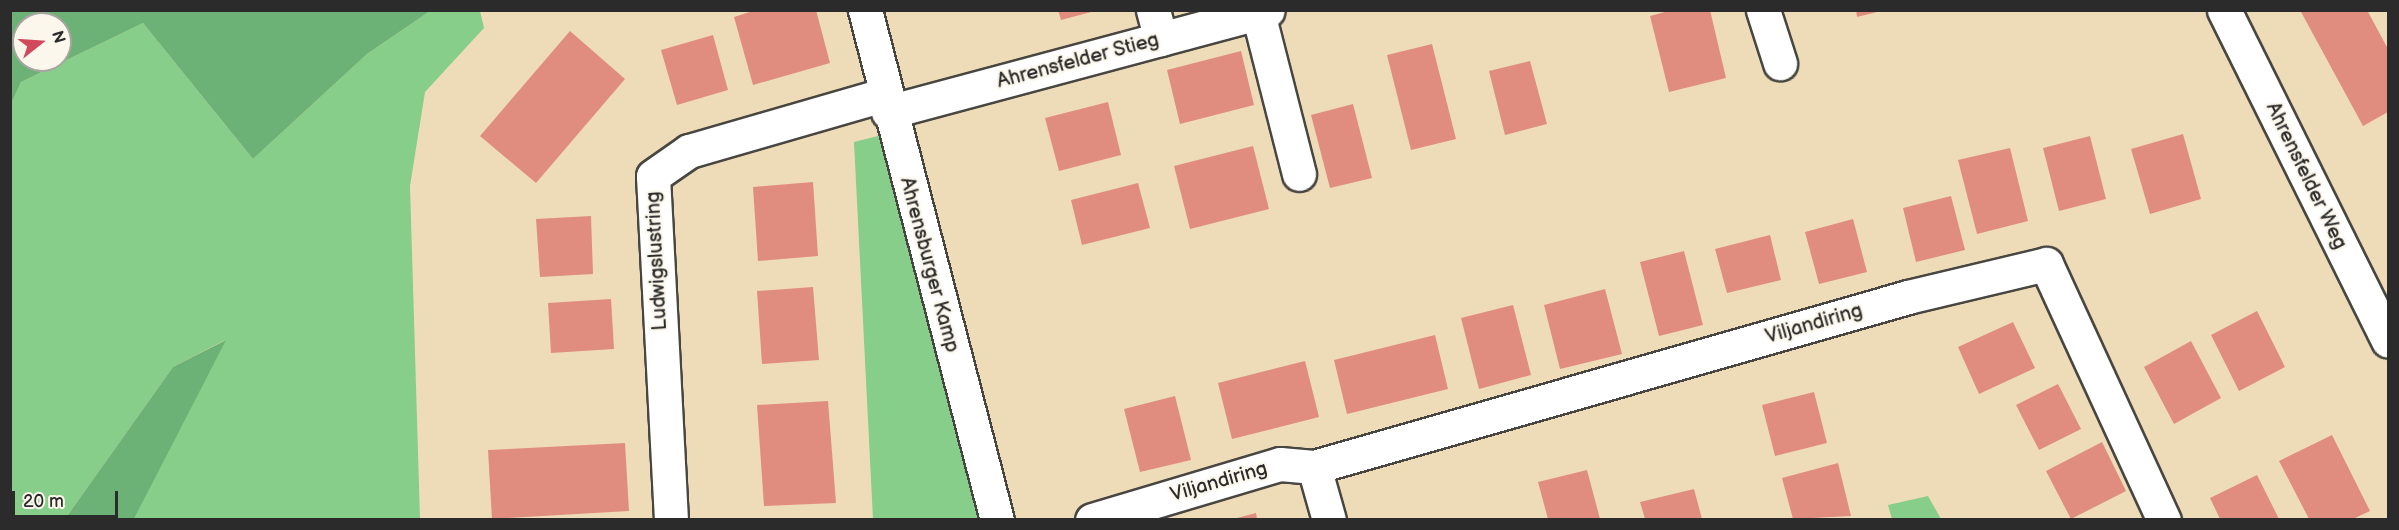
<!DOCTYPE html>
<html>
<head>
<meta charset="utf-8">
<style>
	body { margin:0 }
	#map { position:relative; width:2399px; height:530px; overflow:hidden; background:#eedcb9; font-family:"Balsamiq Sans",sans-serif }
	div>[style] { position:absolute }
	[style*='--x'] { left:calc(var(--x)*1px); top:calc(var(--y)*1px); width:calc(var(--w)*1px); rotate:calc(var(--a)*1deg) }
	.green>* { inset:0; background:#86ce89 }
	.forest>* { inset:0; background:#6cb175 }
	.building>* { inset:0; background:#e08d7f }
	.roads { filter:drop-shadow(2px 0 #484640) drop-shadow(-2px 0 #484640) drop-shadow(0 2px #484640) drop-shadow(0 -2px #484640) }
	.minor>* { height:33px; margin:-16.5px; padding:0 16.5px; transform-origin:16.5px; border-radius:16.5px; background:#fff }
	span { translate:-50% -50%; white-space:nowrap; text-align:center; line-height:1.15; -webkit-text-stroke:4.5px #fbf7ec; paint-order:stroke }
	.street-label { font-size:20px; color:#2b2b2b }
	.frame { position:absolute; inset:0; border:12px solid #2b2b2b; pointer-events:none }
	.north { position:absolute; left:12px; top:12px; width:60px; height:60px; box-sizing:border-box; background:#fbf7ec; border:2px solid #a8a59f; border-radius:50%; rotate:73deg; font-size:16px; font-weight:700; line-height:24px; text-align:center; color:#2b2b2b }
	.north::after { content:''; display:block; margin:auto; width:21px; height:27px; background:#d1495b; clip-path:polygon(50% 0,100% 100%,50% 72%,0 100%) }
	.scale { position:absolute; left:12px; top:491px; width:106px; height:27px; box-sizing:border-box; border:3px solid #2b2b2b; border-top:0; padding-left:8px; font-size:18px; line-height:21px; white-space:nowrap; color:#2b2b2b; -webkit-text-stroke:4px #fbf7ec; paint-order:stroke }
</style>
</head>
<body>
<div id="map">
	<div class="green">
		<div style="clip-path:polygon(430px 11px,480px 11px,484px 28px,425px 92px,410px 186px,420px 519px,134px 519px,225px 340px,173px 367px,65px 519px,11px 519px,10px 103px,21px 82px,143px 23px,253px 159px,367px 54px)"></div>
		<div style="clip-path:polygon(882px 135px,984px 519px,873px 519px,854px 142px)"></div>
		<div style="clip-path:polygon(1928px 496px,1941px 519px,1892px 519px,1888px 505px)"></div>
	</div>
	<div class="forest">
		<div style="clip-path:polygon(evenodd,11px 10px,430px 10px,430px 11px,367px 54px,253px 159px,143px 23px,21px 82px,11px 103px,11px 10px,24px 24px,60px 24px,60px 60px,24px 60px,24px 24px)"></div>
		<div style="clip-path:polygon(226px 340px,134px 519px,65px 519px,173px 367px)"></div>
	</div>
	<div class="building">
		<div style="clip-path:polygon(756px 10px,816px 10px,830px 63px,753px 85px,734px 17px)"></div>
		<div style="clip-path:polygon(1058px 10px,1095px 10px,1095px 11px,1061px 20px)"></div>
		<div style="clip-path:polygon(1672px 10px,1710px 10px,1726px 78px,1669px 92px,1650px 16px)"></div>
		<div style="clip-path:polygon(1856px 10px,1881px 10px,1881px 11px,1857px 17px)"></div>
		<div style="clip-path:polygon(2300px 10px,2367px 10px,2388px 49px,2388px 112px,2363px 126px)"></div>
		<div style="clip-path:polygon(570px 31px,625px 79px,536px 183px,480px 136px)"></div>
		<div style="clip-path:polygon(713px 35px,728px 90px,677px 105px,661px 50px)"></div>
		<div style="clip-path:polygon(1432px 44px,1456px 139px,1411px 150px,1387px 55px)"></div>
		<div style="clip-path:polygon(1241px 51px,1254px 105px,1180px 124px,1167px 70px)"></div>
		<div style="clip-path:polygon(1530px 61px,1547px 124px,1505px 135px,1489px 71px)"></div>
		<div style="clip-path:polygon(1108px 102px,1121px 155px,1059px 171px,1045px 118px)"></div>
		<div style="clip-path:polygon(1353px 104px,1372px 178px,1330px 188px,1311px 115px)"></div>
		<div style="clip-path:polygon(2183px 134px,2201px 199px,2150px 214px,2131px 149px)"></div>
		<div style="clip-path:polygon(2090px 136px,2106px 199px,2059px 211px,2043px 148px)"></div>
		<div style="clip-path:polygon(1253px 146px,1269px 209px,1190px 229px,1174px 166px)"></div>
		<div style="clip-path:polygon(2010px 148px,2028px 221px,1977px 234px,1958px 160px)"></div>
		<div style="clip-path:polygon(813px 182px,818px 256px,758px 261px,753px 187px)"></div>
		<div style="clip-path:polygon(1138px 183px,1150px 228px,1082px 245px,1071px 200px)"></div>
		<div style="clip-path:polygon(1951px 196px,1965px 250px,1916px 262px,1903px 208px)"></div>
		<div style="clip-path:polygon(591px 216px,593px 274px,540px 277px,536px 219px)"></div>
		<div style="clip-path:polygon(1853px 219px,1867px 272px,1819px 284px,1805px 232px)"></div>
		<div style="clip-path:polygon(1770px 235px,1781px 280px,1727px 293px,1715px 249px)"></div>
		<div style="clip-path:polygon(1684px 251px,1703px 325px,1659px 336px,1640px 262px)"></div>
		<div style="clip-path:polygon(813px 287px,819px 360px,762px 364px,757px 291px)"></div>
		<div style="clip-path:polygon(1605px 289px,1622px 354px,1560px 369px,1544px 305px)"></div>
		<div style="clip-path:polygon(611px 299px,614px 349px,551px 353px,548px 303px)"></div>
		<div style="clip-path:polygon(1513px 305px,1531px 375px,1479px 389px,1461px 318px)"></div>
		<div style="clip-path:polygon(2257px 311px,2285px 367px,2239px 391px,2211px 335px)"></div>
		<div style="clip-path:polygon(2013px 322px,2035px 368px,1979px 394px,1958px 347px)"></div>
		<div style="clip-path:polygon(1435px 335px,1448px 389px,1347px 414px,1334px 360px)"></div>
		<div style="clip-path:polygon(2191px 341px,2221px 398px,2174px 424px,2144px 367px)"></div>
		<div style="clip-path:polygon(1305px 361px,1319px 417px,1232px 439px,1218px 383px)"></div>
		<div style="clip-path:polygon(2058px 384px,2081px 429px,2039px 450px,2016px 405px)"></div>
		<div style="clip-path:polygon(1814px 392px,1827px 443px,1775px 456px,1762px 405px)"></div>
		<div style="clip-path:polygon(1175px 396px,1191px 460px,1140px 472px,1124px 409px)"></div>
		<div style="clip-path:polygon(828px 401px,836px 503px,764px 506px,757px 405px)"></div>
		<div style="clip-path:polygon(2332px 435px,2370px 511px,2353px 519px,2309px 519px,2279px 461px)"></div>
		<div style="clip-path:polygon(2102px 442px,2126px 491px,2071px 519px,2046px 471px)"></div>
		<div style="clip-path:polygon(625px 443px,629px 511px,492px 519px,488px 450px)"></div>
		<div style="clip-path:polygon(1838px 463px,1851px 516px,1793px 519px,1782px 478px)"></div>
		<div style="clip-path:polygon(1587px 470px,1600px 519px,1548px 519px,1538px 482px)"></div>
		<div style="clip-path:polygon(2257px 475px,2279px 519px,2220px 519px,2210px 498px)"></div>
		<div style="clip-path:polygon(1694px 489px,1702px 519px,1645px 519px,1640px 502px)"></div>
		<div style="clip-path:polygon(1256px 513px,1257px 519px,1233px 519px)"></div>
	</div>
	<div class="roads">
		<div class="minor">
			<div style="--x:865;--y:10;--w:527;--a:75.49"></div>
			<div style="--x:1153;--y:10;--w:30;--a:75"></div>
			<div style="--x:1763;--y:10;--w:56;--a:72.2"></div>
			<div style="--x:2224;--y:10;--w:369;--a:63.6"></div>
			<div style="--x:1258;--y:13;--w:166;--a:75.7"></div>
			<div style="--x:888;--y:112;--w:393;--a:-15"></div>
			<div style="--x:1314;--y:467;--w:55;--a:74.2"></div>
			<div style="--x:671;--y:520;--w:344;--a:-93"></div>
			<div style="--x:653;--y:176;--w:44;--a:-34.8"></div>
			<div style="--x:689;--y:151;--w:202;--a:-16.1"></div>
			<div style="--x:1092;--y:520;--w:196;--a:-16.6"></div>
			<div style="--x:1280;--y:464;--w:34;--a:5"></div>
			<div style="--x:1314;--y:467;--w:618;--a:-15.97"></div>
			<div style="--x:1908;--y:297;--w:142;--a:-13.4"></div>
			<div style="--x:2046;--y:264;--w:282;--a:65.3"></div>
		</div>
	</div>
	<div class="street-label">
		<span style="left:1078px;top:61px;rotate:-15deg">Ahrensfelder Stieg</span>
		<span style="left:2306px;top:176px;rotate:64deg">Ahrensfelder Weg</span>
		<span style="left:657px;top:261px;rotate:-93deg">Ludwigslustring</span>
		<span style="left:929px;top:265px;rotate:75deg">Ahrensburger Kamp</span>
		<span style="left:1814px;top:324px;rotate:-16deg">Viljandiring</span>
		<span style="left:1219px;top:482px;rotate:-16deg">Viljandiring</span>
	</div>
	<div class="frame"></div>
	<div class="north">N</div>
	<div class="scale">20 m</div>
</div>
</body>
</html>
